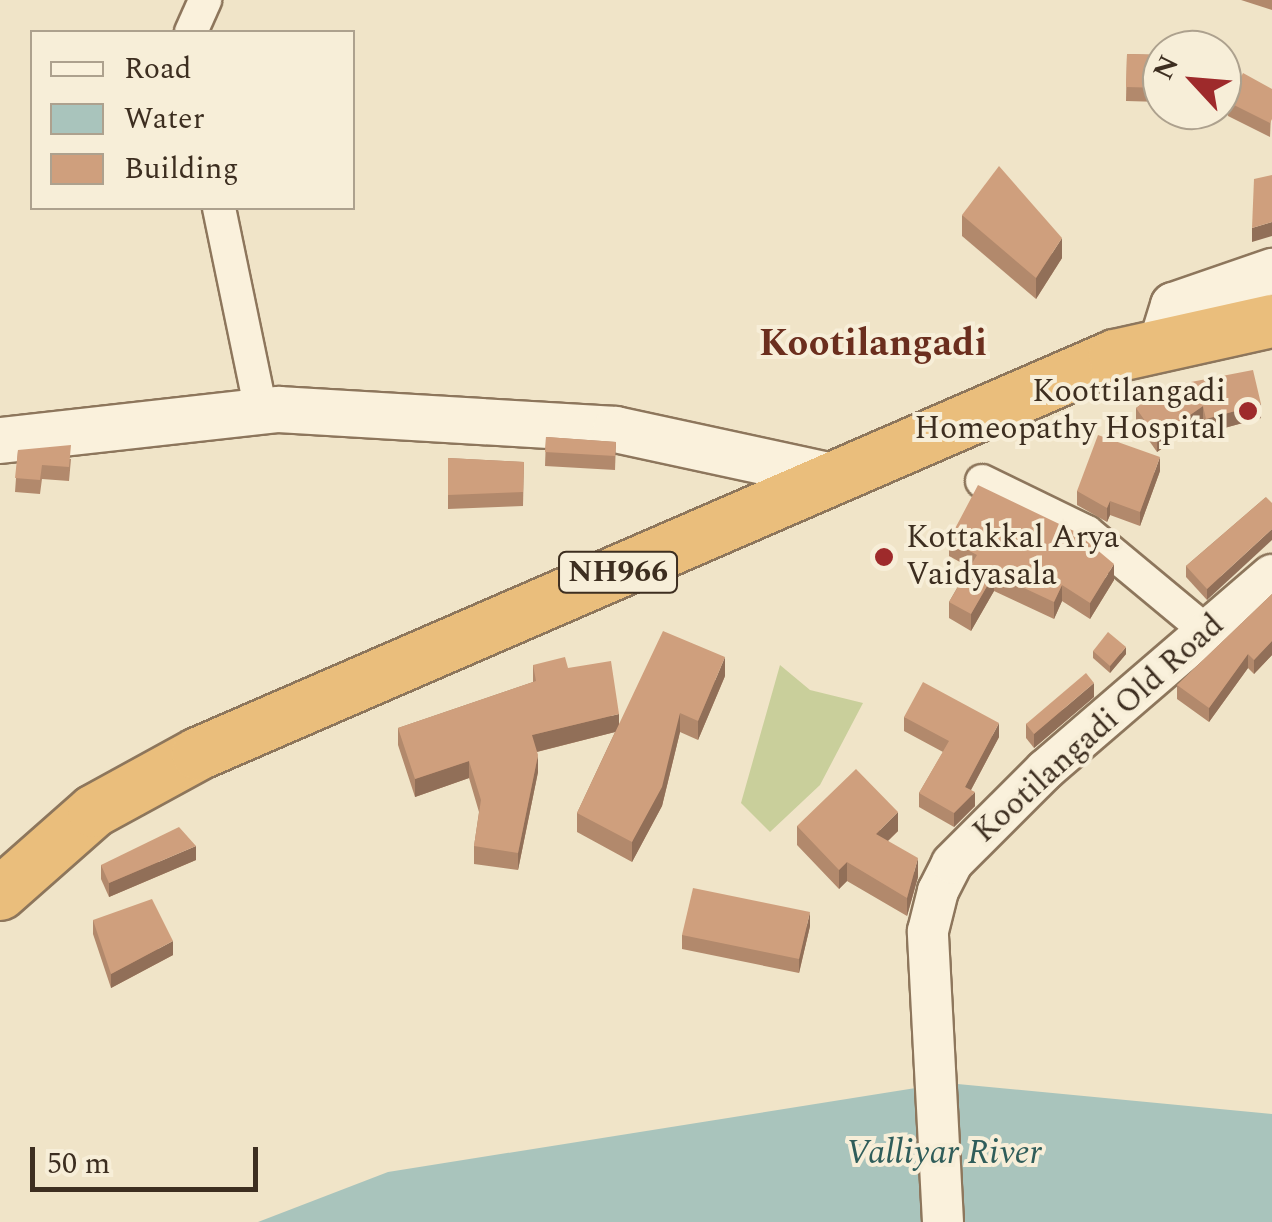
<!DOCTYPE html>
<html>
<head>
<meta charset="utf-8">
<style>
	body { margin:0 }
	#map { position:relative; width:1272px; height:1222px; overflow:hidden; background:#f0e4c8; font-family:Spectral,serif }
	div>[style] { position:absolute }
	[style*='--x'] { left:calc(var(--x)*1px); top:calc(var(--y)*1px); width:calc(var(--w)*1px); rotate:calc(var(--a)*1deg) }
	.green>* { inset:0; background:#c9cf9b }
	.water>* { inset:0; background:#a9c4bc }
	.roads { filter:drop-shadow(2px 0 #8d765c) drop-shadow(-2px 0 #8d765c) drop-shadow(0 2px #8d765c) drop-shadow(0 -2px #8d765c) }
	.minor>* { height:32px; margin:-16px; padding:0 16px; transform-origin:16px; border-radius:16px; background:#faf1dc }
	.tertiary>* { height:40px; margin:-20px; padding:0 20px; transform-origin:20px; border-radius:20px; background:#faf1dc }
	.secondary>* { height:45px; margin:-22.5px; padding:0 22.5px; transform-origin:22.5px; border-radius:22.5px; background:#faf1dc }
	.trunk>* { height:52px; margin:-26px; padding:0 26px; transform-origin:26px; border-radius:26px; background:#eabe7c }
	.wall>* { inset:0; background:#b2896c }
	.shaded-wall>* { inset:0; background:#916f58 }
	.building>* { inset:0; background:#cf9f7d }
	.dots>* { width:28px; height:28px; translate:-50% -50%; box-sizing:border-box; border:5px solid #f7eed8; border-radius:50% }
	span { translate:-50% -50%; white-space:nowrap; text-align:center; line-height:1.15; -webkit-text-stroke:8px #f7eed8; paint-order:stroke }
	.shield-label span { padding:2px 8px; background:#f7eed8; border:2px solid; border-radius:8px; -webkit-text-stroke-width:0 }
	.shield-label { font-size:30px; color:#3d2e20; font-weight:700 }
	.poi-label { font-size:32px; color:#3d2e20 }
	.right { translate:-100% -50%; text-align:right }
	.left { translate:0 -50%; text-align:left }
	.street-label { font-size:32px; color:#3d2e20 }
	.water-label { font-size:35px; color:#2f5d5a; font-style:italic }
	.quarter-label { font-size:38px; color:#6b2e1e; font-weight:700 }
	.legend { position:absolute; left:30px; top:30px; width:325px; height:180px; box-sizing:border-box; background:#f7eed8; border:2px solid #ada18e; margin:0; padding:12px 18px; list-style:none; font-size:30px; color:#3d2e20 }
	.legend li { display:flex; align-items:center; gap:20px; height:50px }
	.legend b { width:50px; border:2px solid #ada18e }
	.north { position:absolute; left:1142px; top:30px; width:100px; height:100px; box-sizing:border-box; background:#f7eed8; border:2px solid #ada18e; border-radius:50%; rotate:296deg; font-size:28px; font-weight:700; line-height:40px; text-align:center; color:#3d2e20 }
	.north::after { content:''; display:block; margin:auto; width:35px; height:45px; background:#9e2a2b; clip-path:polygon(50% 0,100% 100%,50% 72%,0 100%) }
	.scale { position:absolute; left:30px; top:1147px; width:228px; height:45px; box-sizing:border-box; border:5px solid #3d2e20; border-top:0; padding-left:12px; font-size:30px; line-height:35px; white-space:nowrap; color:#3d2e20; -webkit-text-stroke:8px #f7eed8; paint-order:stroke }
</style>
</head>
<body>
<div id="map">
	<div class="green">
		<div style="clip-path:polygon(780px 665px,810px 690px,863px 703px,820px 785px,770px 832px,741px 803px)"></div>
	</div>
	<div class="water">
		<div style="clip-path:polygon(947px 1083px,1272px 1114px,1272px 1222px,258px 1222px,388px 1172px)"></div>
	</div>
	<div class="roads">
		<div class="minor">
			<div style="--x:191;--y:32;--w:35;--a:-66"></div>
			<div style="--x:219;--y:208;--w:207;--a:78.3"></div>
			<div style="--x:982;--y:481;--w:117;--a:25.9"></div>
			<div style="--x:1087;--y:532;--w:153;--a:39.7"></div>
		</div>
		<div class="tertiary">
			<div style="--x:943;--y:1222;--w:291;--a:-93"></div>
			<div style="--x:928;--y:931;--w:41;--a:-76"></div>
			<div style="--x:938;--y:891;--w:31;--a:-63"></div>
			<div style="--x:952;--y:863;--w:132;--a:-45"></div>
			<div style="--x:1045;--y:770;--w:299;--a:-40.7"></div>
		</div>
		<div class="secondary">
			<div style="--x:1160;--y:347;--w:44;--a:-72.8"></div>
			<div style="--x:1173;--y:305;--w:105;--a:-19"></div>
			<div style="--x:0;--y:440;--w:280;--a:-6.4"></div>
			<div style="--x:278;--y:409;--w:338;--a:3.4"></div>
			<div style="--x:615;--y:429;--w:227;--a:12.2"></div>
		</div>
		<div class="trunk">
			<div style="--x:0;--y:894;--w:125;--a:-41.4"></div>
			<div style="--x:94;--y:811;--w:119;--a:-28.7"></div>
			<div style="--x:198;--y:754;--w:1000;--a:-23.46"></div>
			<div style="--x:1115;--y:356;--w:161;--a:-12.6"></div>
		</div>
	</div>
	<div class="wall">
		<div style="clip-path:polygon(1241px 0,1272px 0,1272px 10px)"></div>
		<div style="clip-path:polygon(1127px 54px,1162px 55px,1162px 102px,1126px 101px)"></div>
		<div style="clip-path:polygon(1272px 89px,1270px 137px,1228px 116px,1228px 102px)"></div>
		<div style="clip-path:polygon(962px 215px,1062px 258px,1036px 299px,962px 236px)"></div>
		<div style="clip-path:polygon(1165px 387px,1261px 418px,1206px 433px,1203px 420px,1157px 452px,1136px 422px,1136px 408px)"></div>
		<div style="clip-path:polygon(546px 437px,616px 442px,615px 470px,545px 466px)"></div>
		<div style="clip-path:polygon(18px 450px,71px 459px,69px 481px,42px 479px,40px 494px,15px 492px)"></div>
		<div style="clip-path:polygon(448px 458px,524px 462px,523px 506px,448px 509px)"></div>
		<div style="clip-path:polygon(1160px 471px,1140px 526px,1110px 515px,1107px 522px,1077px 505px,1077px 491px)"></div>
		<div style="clip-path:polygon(1266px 497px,1207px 600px,1186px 577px,1186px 566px)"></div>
		<div style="clip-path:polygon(949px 540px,1114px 580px,1090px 619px,1062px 601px,1054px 619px,994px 591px,971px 631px,949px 618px,949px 602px,969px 567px,949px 556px)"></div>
		<div style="clip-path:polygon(1272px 594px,1272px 655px,1254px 674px,1248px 668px,1209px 722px,1177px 699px,1177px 685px)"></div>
		<div style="clip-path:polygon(1093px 651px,1126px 654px,1110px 673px,1093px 658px)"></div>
		<div style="clip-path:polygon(533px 665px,568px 668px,619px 724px,725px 676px,698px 740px,680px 732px,662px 806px,632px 862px,577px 832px,577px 813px,615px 732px,537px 752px,538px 772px,518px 870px,474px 864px,474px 846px,479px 812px,469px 778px,415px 797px,398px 745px,398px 728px,533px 682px)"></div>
		<div style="clip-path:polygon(1094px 697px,1034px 748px,1026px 738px,1026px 724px)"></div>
		<div style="clip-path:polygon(904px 717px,999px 737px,971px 790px,975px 806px,954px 827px,919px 807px,919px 793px,943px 752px,904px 731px)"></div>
		<div style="clip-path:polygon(797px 826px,898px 831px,888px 841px,918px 877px,907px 916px,847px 881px,839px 889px,797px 845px)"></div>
		<div style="clip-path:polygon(196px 860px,109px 897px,101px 879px,101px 865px)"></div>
		<div style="clip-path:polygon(93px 920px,173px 955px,111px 988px,93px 934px)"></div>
		<div style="clip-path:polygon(810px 926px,799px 973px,682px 949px,682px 935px)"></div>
	</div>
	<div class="shaded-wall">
		<div style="clip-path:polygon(1272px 222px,1272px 236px,1252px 242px,1252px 228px)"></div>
		<div style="clip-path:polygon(1062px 238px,1062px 258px,1036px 299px,1036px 278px)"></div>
		<div style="clip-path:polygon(1261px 404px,1261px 418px,1206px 433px,1206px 419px)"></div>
		<div style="clip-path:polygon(1203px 406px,1203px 420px,1157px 452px,1157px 438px)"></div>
		<div style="clip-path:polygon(1160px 457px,1160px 471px,1140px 526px,1140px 512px)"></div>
		<div style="clip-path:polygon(1110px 501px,1110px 515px,1107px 522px,1107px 508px)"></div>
		<div style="clip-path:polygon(1272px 529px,1272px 540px,1207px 600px,1207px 589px)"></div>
		<div style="clip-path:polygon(1114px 564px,1114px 580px,1090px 619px,1090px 603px)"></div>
		<div style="clip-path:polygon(994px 574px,994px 591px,971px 631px,971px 614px)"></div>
		<div style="clip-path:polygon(1062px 585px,1062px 601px,1054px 619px,1054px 602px)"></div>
		<div style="clip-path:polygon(1272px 641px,1272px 655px,1254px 674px,1254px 660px)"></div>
		<div style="clip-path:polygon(1126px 647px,1126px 654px,1110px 673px,1110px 666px)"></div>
		<div style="clip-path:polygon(1248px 654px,1248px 668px,1209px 722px,1209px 708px)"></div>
		<div style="clip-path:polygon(725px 657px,725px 676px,698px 740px,698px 721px)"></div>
		<div style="clip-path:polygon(1094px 683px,1094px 697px,1034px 748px,1034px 734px)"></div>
		<div style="clip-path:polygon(680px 713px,680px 732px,662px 806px,632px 862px,632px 842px)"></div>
		<div style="clip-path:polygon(619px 714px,619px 731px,532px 753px,532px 735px)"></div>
		<div style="clip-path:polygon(999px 723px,999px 737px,965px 801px,965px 787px)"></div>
		<div style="clip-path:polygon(538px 755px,538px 772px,518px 870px,518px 853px)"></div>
		<div style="clip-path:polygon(469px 761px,469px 778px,415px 797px,415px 779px)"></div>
		<div style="clip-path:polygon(975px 792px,975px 806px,954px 827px,954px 813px)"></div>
		<div style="clip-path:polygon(898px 812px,898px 831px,876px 852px,876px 834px)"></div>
		<div style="clip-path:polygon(196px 846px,196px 860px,109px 897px,109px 883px)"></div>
		<div style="clip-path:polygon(918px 858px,918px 877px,907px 916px,907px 898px)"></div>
		<div style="clip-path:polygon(847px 862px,847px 881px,839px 889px,839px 870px)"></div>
		<div style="clip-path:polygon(810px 912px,810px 926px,799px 973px,799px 959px)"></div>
		<div style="clip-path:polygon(173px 941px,173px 955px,111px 988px,111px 974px)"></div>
	</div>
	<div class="building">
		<div style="clip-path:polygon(1127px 54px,1162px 55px,1162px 88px,1126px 87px)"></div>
		<div style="clip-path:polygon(1243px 73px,1272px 89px,1272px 119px,1270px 123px,1228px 102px)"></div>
		<div style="clip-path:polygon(999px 166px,1062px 238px,1036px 278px,962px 215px)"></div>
		<div style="clip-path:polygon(1272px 175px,1272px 222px,1252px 228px,1254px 179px)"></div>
		<div style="clip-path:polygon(1253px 370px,1261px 404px,1206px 419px,1203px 406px,1157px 438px,1136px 408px,1165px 387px)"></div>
		<div style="clip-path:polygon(1098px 435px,1160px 457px,1140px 512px,1110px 501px,1107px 508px,1077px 491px)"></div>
		<div style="clip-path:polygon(546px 437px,616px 442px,615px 456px,545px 452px)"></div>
		<div style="clip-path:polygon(71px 445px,69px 467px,42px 465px,40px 480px,15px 478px,18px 450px)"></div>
		<div style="clip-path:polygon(448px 458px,524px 462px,523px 492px,448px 495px)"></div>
		<div style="clip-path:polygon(978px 485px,1076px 532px,1114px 564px,1090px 603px,1062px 585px,1054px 602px,994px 574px,971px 614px,949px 602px,977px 555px,949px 540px)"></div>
		<div style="clip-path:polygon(1266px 497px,1272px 503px,1272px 529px,1207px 589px,1186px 566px)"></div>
		<div style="clip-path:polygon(1272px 594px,1272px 641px,1254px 660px,1248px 654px,1209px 708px,1177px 685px)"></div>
		<div style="clip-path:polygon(663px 631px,725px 657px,698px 721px,680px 713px,662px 787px,632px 842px,577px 813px)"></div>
		<div style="clip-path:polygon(1108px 632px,1126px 647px,1110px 666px,1093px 651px)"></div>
		<div style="clip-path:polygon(565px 657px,568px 668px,611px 661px,619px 714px,532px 735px,538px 755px,518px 853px,474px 846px,481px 800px,469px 761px,415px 779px,398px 728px,536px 681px,533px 665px)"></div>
		<div style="clip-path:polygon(1086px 673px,1094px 683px,1034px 734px,1026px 724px)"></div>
		<div style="clip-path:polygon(923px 682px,999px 723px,965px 787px,975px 792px,954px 813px,919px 793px,949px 741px,904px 717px)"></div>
		<div style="clip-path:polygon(856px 769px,898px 812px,876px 834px,918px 858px,907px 898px,847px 862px,839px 870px,797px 826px)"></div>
		<div style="clip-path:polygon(179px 827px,196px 846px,109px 883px,101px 865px)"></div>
		<div style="clip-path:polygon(693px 888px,810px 912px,799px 959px,682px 935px)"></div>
		<div style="clip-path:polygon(152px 899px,173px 941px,111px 974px,93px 920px)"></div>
	</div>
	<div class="dots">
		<div style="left:1248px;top:411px;background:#9e2a2b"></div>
		<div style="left:884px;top:557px;background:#9e2a2b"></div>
	</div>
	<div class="shield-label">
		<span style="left:618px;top:572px">NH966</span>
	</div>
	<div class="poi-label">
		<span class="right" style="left:1226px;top:411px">Koottilangadi<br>Homeopathy Hospital</span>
		<span class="left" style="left:906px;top:557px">Kottakkal Arya<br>Vaidyasala</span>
	</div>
	<div class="street-label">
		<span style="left:1099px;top:729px;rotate:-42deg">Kootilangadi Old Road</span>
	</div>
	<div class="water-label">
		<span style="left:944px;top:1153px">Valliyar River</span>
	</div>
	<div class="quarter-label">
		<span style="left:873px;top:345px">Kootilangadi</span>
	</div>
	<ul class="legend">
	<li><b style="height:12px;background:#faf1dc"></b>Road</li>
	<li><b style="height:28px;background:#a9c4bc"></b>Water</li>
	<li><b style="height:28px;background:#cf9f7d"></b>Building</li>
	</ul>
	<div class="north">N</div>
	<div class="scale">50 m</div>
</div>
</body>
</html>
